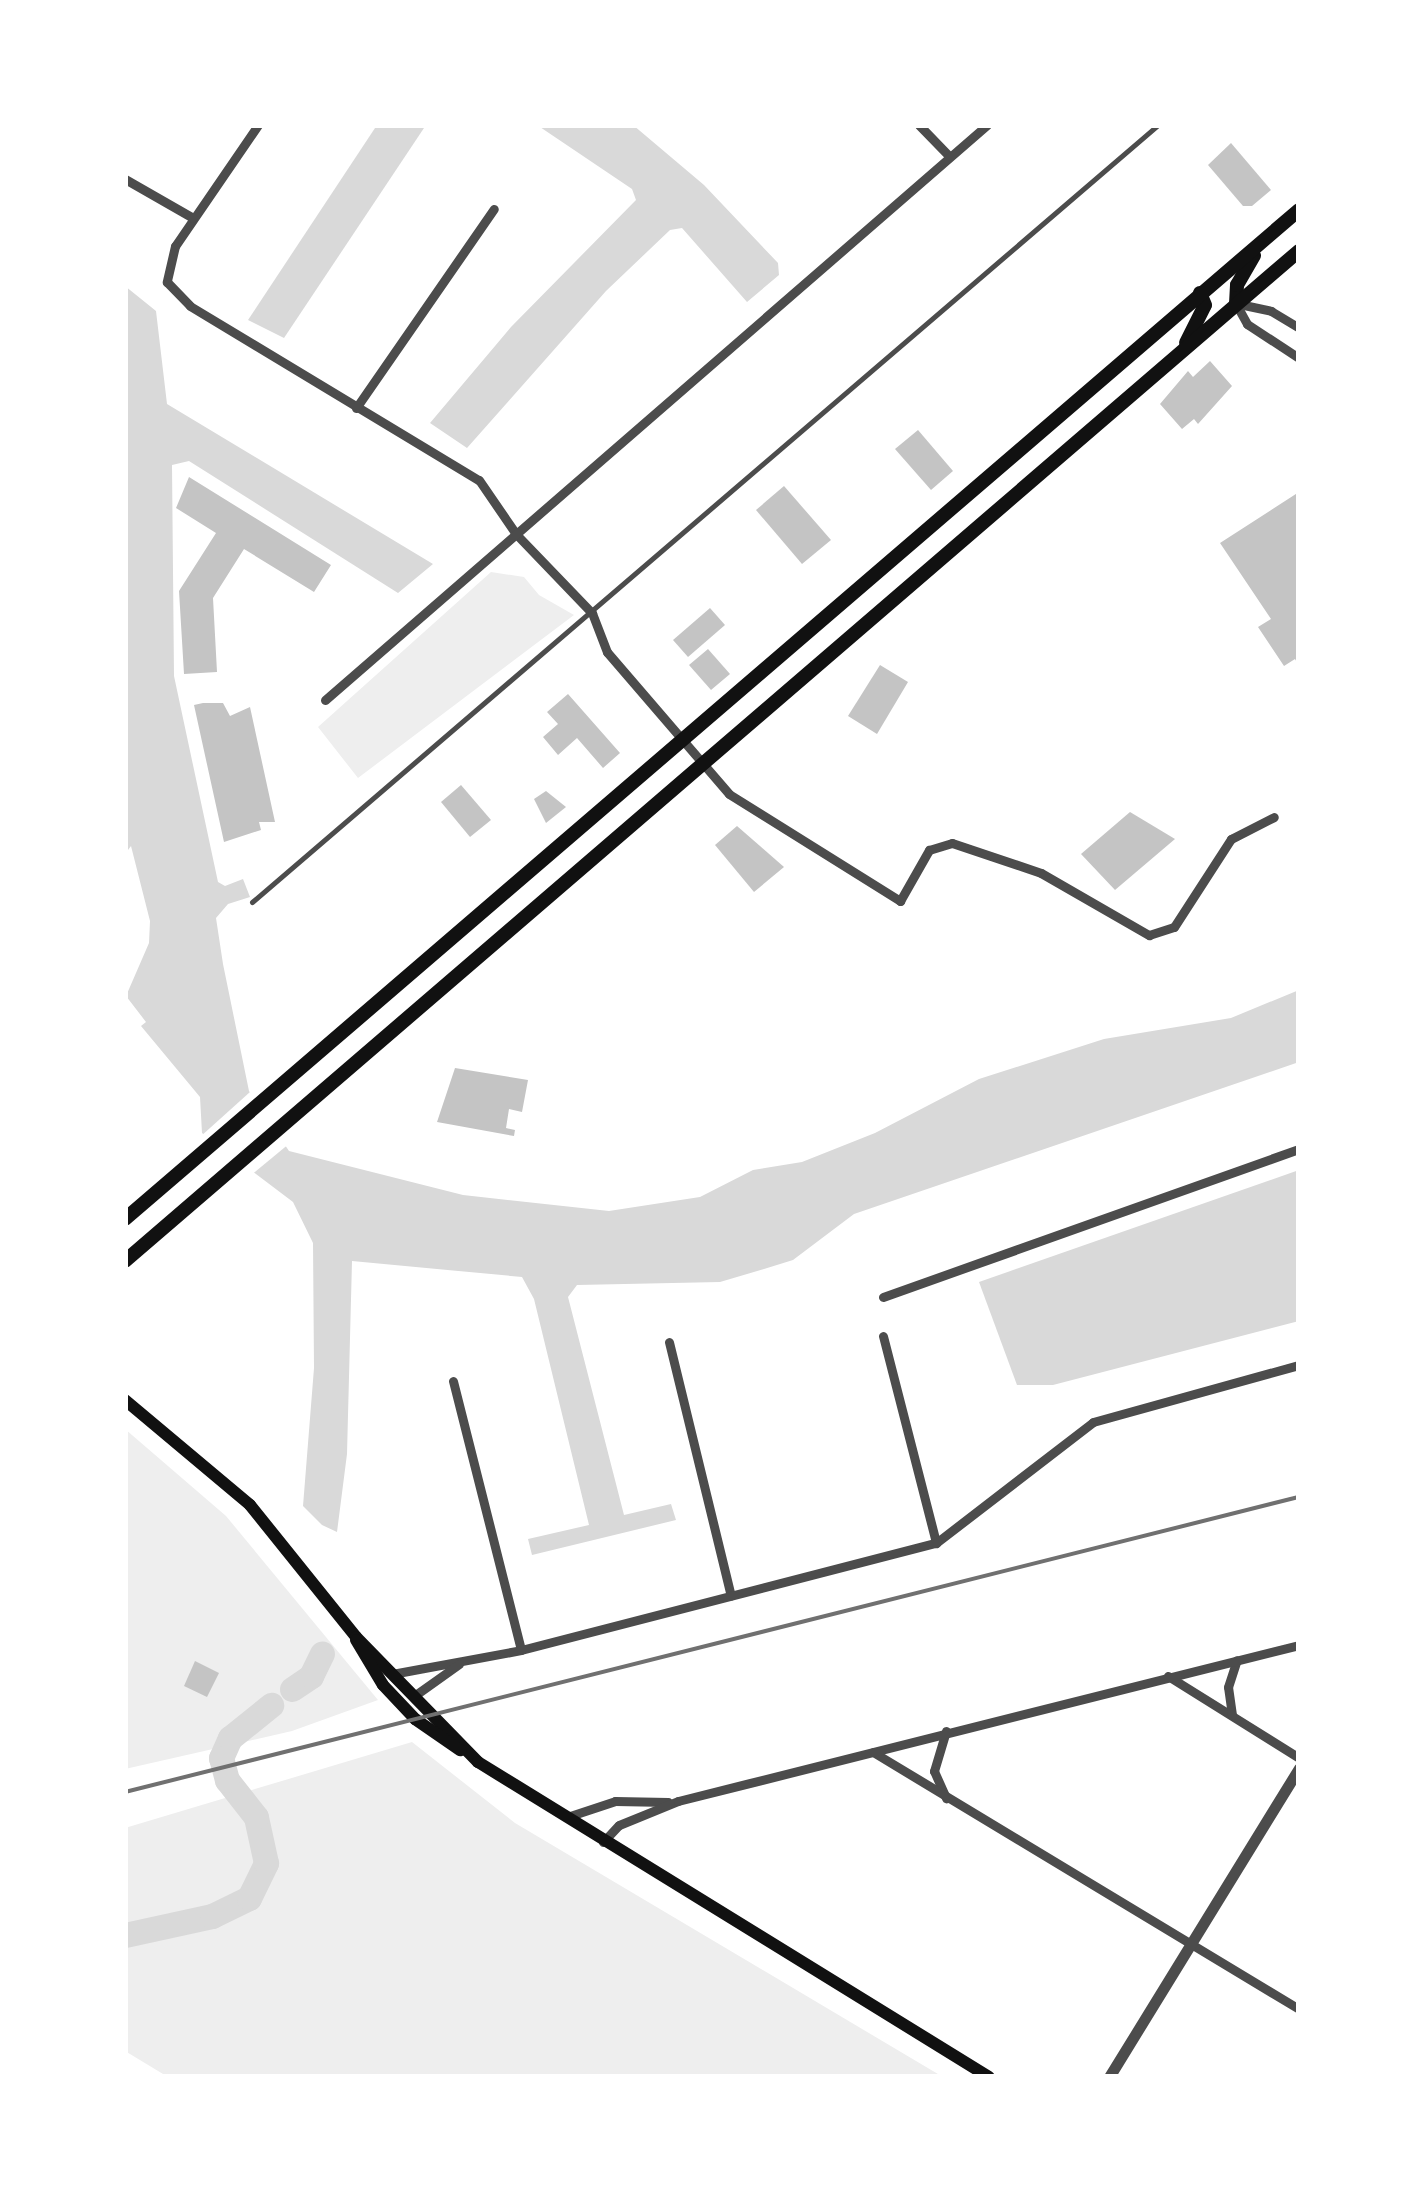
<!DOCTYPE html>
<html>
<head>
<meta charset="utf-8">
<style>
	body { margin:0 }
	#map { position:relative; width:1424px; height:2202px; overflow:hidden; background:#fff; font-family:Barlow,sans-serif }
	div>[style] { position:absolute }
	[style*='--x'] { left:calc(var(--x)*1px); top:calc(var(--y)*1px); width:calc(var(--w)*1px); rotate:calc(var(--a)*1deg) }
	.green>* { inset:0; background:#eee }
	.water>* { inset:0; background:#d9d9d9 }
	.pier>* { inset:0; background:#fff }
	.river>* { height:25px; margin:-12.5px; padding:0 12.5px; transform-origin:12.5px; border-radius:12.5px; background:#d9d9d9 }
	.building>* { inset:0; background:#c4c4c4 }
	.service>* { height:5px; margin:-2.5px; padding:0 2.5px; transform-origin:2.5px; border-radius:2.5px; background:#4c4c4c }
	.minor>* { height:9px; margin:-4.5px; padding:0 4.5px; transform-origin:4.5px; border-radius:4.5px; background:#4c4c4c }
	.tertiary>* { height:11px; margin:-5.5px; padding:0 5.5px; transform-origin:5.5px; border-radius:5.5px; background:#4c4c4c }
	.secondary>* { height:12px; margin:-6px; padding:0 6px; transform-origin:6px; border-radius:6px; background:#111 }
	.primary>* { height:14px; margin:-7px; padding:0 7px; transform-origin:7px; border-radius:7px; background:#111 }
	.rail>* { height:4px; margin:-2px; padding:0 2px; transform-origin:2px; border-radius:2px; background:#707070 }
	span { translate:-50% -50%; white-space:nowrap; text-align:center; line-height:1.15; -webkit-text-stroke:9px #fff; paint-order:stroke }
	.frame { position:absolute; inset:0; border:128px solid #fff; pointer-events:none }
</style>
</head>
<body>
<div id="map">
	<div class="green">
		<div style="clip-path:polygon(491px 572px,524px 577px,539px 595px,574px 615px,358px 778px,318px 727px)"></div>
		<div style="clip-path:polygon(125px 1429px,226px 1516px,378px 1700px,292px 1731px,125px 1769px)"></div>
		<div style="clip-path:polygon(412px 1742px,515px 1823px,943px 2077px,168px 2077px,125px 2051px,125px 1828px)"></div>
	</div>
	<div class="water">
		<div style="clip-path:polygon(377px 125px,426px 125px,284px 338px,248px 320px)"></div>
		<div style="clip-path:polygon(537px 125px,633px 125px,704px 185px,778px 263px,779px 275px,747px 302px,682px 228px,670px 230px,606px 291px,467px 448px,430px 423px,511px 327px,636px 200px,632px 189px)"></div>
		<div style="clip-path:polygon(125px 286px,156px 311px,167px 404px,433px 564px,398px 593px,189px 461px,172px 465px,174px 676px,218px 882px,225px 886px,243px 879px,250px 897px,228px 904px,216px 918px,223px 964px,249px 1091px,289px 1151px,463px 1195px,609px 1211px,700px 1197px,753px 1170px,802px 1162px,875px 1133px,979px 1079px,1104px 1039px,1231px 1018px,1299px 990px,1299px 1062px,854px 1214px,793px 1260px,764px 1269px,720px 1282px,577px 1285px,568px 1297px,624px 1515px,671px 1504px,676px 1520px,532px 1555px,528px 1539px,589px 1525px,534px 1299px,522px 1277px,352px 1261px,347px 1454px,337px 1532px,322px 1525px,303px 1506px,314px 1368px,313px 1243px,293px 1202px,202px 1133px,200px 1097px,141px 1026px,146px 1022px,126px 996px,149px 943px,150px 921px,131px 846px,125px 854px)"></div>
		<div style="clip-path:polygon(1299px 1170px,1299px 1321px,1053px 1385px,1017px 1385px,979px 1282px)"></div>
	</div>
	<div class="pier">
		<div style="clip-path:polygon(250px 1092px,290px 1143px,250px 1176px,200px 1137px)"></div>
	</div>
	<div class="river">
		<div style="--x:292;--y:1689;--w:23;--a:-34"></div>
		<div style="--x:311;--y:1676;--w:25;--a:-64"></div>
		<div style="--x:125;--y:1935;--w:89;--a:-12.3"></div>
		<div style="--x:212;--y:1916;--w:41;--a:-25.9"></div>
		<div style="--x:249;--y:1898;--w:39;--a:-64"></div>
		<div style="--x:266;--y:1863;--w:47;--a:-102.3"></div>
		<div style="--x:256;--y:1817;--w:47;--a:-128.1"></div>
		<div style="--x:227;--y:1780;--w:23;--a:-105"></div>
		<div style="--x:221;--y:1758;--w:22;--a:-66"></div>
		<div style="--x:230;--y:1738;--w:53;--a:-38.8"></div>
	</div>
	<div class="building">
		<div style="clip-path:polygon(1231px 143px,1271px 190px,1252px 206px,1243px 206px,1208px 165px)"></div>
		<div style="clip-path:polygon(1210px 361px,1232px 386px,1198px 424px,1194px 419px,1182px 429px,1160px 404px,1188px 371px,1193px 377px)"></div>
		<div style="clip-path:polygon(918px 430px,953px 471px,931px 490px,895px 449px)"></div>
		<div style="clip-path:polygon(189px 477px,331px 565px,314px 592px,244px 549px,213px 598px,217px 672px,184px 674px,179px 591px,216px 533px,176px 508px)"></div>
		<div style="clip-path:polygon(784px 486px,831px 540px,802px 564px,756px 510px)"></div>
		<div style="clip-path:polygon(1299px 492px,1299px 666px,1295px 659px,1284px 666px,1258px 627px,1271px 619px,1220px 543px)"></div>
		<div style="clip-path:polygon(710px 608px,725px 625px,688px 657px,673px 640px)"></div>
		<div style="clip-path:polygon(708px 649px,730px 674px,711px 690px,689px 665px)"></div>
		<div style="clip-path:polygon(880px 665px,908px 682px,877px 734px,848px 716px)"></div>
		<div style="clip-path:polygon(568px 694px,620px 753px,603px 768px,577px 738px,558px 755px,543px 737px,558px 724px,547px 712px)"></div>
		<div style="clip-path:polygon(203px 703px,223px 703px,230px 716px,250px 707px,275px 822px,259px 822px,261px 830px,224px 842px,194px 705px)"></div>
		<div style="clip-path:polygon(461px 785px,491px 820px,470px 837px,441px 802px)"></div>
		<div style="clip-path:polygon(546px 791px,566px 807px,546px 823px,534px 799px)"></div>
		<div style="clip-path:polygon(1130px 812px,1175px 839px,1115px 890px,1081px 854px)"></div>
		<div style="clip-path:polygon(737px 826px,784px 867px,754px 892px,715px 845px)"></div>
		<div style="clip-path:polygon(455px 1068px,528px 1080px,522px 1112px,509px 1109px,506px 1128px,515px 1130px,514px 1136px,437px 1122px)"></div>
		<div style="clip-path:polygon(195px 1661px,219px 1673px,207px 1697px,184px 1686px)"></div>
	</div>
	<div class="service">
		<div style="--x:252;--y:902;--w:1194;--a:-40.62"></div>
	</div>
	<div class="minor">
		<div style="--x:258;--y:125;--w:147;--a:124.4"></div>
		<div style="--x:175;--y:246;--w:37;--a:103"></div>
		<div style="--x:167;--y:282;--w:33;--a:46"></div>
		<div style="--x:190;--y:306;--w:337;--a:31.1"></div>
		<div style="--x:479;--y:480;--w:65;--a:55.6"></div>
		<div style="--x:516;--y:534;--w:110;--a:46.1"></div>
		<div style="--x:592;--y:613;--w:42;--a:69"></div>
		<div style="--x:607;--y:652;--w:187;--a:49.3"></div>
		<div style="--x:729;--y:794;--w:202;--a:32"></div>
		<div style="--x:900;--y:901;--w:59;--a:-60.4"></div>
		<div style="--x:929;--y:850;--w:24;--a:-17"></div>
		<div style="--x:952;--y:843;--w:94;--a:18.6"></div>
		<div style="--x:1041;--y:873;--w:125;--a:29.9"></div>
		<div style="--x:1149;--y:935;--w:26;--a:-18"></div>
		<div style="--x:1174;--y:927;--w:105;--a:-57.1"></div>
		<div style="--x:1231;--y:839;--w:48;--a:-27.1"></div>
		<div style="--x:919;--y:125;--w:43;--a:45.9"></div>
		<div style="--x:125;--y:179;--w:78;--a:29.8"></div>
		<div style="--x:1236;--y:304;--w:23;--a:61"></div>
		<div style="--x:1247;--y:324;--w:62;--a:33.2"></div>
		<div style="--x:1239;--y:304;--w:33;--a:12"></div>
		<div style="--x:1271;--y:311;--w:33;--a:31"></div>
		<div style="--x:356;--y:408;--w:242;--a:-55.3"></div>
		<div style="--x:325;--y:700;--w:877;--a:-40.98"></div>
		<div style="--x:883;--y:1297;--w:442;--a:-19.6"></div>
		<div style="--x:883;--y:1336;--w:214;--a:75.6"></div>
		<div style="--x:669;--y:1342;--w:261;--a:76.3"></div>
		<div style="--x:453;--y:1381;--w:277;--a:75.8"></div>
		<div style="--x:392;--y:1674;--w:131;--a:-10.5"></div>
		<div style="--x:521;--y:1650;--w:429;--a:-14.5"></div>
		<div style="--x:936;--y:1543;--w:198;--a:-37.6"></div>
		<div style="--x:1093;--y:1422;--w:214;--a:-15.5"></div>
		<div style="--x:1168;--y:1676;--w:155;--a:32"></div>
		<div style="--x:414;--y:1696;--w:55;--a:-35.4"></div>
		<div style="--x:1232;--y:1715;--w:28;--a:-98"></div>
		<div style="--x:1228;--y:1687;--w:28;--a:-72"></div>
		<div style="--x:946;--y:1731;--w:42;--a:106.7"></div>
		<div style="--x:934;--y:1771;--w:30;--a:66"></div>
		<div style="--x:873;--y:1752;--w:498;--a:31.1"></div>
		<div style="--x:567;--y:1817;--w:51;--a:-18.4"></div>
		<div style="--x:615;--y:1801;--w:53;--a:1.1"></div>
		<div style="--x:603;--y:1842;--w:23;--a:-47"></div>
		<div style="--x:619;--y:1825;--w:64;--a:-22.1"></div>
		<div style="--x:678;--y:1801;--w:640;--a:-14.1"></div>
	</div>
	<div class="tertiary">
		<div style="--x:1109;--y:2077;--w:363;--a:-58.4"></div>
	</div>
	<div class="secondary">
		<div style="--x:125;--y:1400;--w:163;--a:40"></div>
		<div style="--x:250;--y:1505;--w:169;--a:51.2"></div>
		<div style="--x:356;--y:1637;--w:175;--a:45.7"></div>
		<div style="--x:478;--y:1762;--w:600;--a:31.65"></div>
		<div style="--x:356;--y:1640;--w:52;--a:59"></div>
		<div style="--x:383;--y:1685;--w:47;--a:46.7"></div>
		<div style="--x:415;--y:1719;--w:55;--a:34.6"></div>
	</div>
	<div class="primary">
		<div style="--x:1236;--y:304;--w:19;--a:-87"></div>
		<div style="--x:1237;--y:285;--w:34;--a:-60"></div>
		<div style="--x:1186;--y:343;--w:42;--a:-63.4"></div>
		<div style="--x:1205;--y:305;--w:13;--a:-113"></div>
		<div style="--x:125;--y:1219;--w:1548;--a:-40.68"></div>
		<div style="--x:125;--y:1261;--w:1549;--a:-40.71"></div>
	</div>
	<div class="rail">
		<div style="--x:125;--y:1792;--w:1210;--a:-14.11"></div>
	</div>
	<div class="frame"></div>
</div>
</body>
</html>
